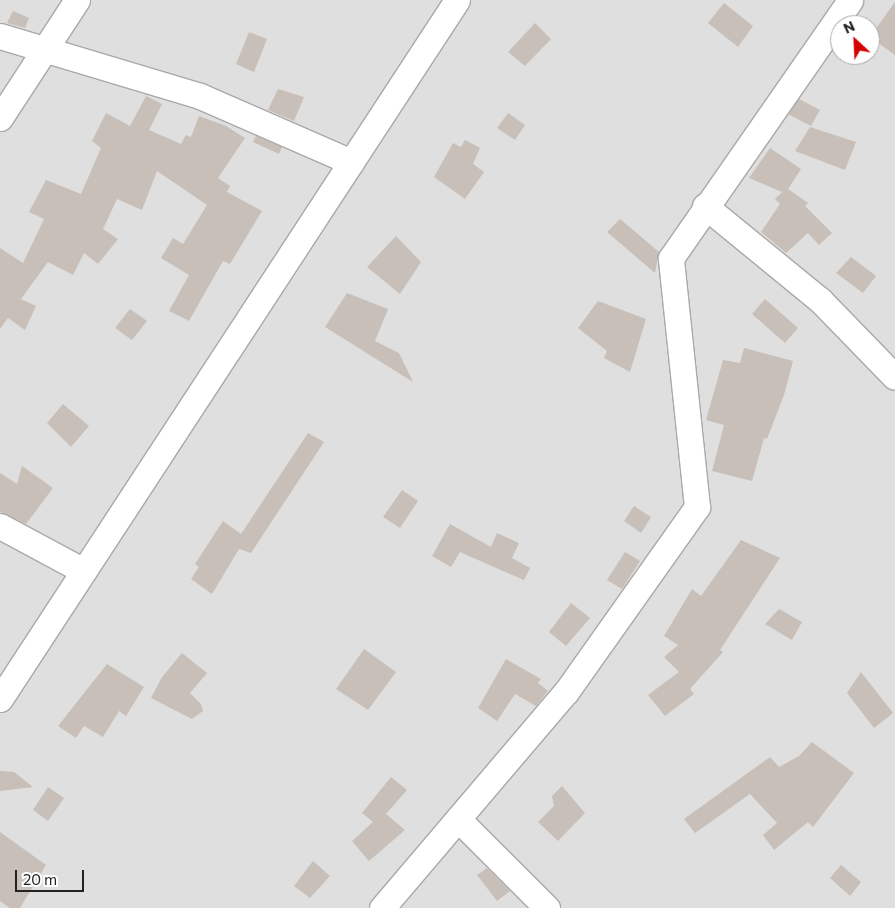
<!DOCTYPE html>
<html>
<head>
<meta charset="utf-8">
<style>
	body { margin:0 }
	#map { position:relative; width:895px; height:908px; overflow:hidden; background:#f2efe9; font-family:Commissioner,sans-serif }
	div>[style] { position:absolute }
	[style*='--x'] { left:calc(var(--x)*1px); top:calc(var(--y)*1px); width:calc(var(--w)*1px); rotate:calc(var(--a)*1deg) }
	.residential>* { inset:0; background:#e0dfdf }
	.building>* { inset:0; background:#c7bfb8 }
	.roads { filter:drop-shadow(1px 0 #a9a9a9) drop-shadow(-1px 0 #a9a9a9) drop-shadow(0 1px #a9a9a9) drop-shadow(0 -1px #a9a9a9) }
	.minor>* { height:25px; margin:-12.5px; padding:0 12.5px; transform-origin:12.5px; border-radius:12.5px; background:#fff }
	span { translate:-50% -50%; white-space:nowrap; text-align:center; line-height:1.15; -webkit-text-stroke:4px #fff; paint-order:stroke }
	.north { position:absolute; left:830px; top:15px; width:50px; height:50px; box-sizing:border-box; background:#fff; border:1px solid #a7a7a7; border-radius:50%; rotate:335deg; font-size:14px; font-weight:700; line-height:20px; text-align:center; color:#222 }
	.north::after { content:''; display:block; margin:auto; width:18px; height:22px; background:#d40000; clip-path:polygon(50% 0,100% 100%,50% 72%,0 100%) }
	.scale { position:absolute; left:15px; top:870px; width:69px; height:22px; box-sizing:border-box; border:2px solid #222; border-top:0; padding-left:6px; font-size:15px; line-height:18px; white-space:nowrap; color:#222; -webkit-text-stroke:4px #fff; paint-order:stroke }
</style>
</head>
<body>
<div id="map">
	<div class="residential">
		<div style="clip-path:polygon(evenodd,0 0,895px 0,895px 908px,0 908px,0 0,840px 25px,870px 25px,870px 55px,840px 55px,840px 25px)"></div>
	</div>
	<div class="building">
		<div style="clip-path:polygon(895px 2px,895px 55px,870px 37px)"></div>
		<div style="clip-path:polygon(724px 3px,753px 26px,738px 47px,708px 23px)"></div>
		<div style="clip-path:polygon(13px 11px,29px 18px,25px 28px,7px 23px)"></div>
		<div style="clip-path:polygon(535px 23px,551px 39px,525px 66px,508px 52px)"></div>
		<div style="clip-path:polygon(249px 32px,267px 39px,254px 72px,236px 64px)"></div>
		<div style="clip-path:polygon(278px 89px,304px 97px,294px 121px,268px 110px)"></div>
		<div style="clip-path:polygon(146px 96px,162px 104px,149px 130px,181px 144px,186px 135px,191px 137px,199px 116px,226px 126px,245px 138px,218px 178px,230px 186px,227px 192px,262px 211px,230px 264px,223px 261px,189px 321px,169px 311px,189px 275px,161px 258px,173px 238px,183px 244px,207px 205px,157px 171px,142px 210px,117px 199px,103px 229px,118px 239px,98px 264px,84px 253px,73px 275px,48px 262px,21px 299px,36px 306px,25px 330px,8px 318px,0 329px,0 248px,23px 263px,44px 219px,29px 212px,46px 180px,81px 194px,101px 148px,92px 141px,106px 113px,130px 126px)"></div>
		<div style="clip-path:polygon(799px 99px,820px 110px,811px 126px,788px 114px)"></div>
		<div style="clip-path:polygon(508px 113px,525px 125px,515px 140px,497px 128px)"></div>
		<div style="clip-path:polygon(810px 127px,856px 142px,845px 170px,795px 151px)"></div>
		<div style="clip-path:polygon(256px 136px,282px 147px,279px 154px,253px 142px)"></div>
		<div style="clip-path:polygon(465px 140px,480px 148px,473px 164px,484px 172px,465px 199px,434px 177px,453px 143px,461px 147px)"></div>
		<div style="clip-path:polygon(770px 148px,801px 169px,788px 189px,808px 203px,805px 206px,832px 233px,819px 245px,808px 233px,786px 253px,761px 232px,780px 204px,775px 199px,782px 192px,749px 178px)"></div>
		<div style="clip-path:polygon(620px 219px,659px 252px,655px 273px,607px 232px)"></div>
		<div style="clip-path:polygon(396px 236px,421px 262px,400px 294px,367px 267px)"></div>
		<div style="clip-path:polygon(851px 257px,876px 276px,863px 293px,836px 273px)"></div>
		<div style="clip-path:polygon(347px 293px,388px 309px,375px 341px,399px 353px,413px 382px,325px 327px)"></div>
		<div style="clip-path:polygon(765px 299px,798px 328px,785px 343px,752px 314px)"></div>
		<div style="clip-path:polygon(598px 301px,646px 319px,630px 372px,604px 358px,607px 351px,578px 328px)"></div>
		<div style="clip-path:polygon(130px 309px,147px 321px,132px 340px,115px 328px)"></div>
		<div style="clip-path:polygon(744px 348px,793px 361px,784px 395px,767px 439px,764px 438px,752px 481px,712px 471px,724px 425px,706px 420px,723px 360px,740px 363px)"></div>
		<div style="clip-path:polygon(63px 404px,89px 426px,71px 447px,47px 423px)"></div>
		<div style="clip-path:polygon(308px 433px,324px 442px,251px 553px,239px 549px,212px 594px,191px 579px,199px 567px,195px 564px,223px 521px,241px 534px)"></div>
		<div style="clip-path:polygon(22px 466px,53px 488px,26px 524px,0 512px,0 473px,17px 484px)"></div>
		<div style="clip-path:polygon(402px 490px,418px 501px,400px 528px,383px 517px)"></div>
		<div style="clip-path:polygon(634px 506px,651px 517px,641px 533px,624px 521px)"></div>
		<div style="clip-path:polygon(450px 524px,491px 547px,497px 533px,519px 543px,512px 558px,530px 568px,524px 580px,460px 552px,451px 567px,432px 556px)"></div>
		<div style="clip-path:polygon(741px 540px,780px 558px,720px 650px,723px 652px,690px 689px,694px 694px,665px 716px,648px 695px,679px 672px,664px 657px,678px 645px,664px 636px,692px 589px,701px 596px)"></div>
		<div style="clip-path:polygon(625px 552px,640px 561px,622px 589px,607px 580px)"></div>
		<div style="clip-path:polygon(571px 603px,590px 618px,566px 646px,549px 632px)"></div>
		<div style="clip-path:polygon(779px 609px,802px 622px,792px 640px,765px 624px)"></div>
		<div style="clip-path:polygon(364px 649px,396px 672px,368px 710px,336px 689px)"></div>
		<div style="clip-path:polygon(182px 653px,207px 673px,190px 693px,201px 704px,203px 711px,192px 719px,151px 698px,162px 677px)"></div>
		<div style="clip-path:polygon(506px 659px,541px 679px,538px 683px,548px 691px,536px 706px,515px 694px,497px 721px,478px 708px)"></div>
		<div style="clip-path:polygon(107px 664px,144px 687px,126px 716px,119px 711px,103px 737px,84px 726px,76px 738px,58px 726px)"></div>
		<div style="clip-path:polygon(861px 672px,893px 713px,874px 728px,847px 693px)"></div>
		<div style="clip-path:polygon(812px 742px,854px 773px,813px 827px,808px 822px,774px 850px,763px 835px,777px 823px,750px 794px,695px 833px,684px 819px,770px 757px,779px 767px,799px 756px)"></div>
		<div style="clip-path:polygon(0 771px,14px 772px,33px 787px,0 791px)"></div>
		<div style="clip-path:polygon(391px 777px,407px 790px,386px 814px,405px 830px,369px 861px,352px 841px,373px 822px,362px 813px)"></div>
		<div style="clip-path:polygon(562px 786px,585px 813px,558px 841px,538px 822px,554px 806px,552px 796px)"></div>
		<div style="clip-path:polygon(48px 787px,64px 798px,48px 821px,33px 810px)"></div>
		<div style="clip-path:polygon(0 832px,46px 865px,20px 908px,10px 908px,0 901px)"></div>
		<div style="clip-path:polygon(313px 861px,330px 876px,310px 898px,294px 886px)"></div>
		<div style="clip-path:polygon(841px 865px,861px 882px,850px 896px,830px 878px)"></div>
		<div style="clip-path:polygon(487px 868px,510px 891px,497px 901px,477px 875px)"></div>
	</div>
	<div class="roads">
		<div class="minor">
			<div style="--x:0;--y:36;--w:209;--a:16.7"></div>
			<div style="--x:200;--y:96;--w:165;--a:23.6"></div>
			<div style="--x:0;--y:118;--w:141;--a:-56.9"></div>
			<div style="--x:705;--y:206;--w:149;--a:39.3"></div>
			<div style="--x:820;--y:300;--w:107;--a:45.8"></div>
			<div style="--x:0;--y:526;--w:95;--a:28.2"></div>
			<div style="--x:0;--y:699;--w:835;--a:-56.82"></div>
			<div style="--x:458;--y:819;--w:126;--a:45"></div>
			<div style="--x:382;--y:908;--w:284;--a:-49.6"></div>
			<div style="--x:566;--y:692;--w:227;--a:-54.7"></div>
			<div style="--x:697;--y:507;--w:250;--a:-96"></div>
			<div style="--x:671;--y:258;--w:314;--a:-55.2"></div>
		</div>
	</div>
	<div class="north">N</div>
	<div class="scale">20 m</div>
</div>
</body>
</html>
